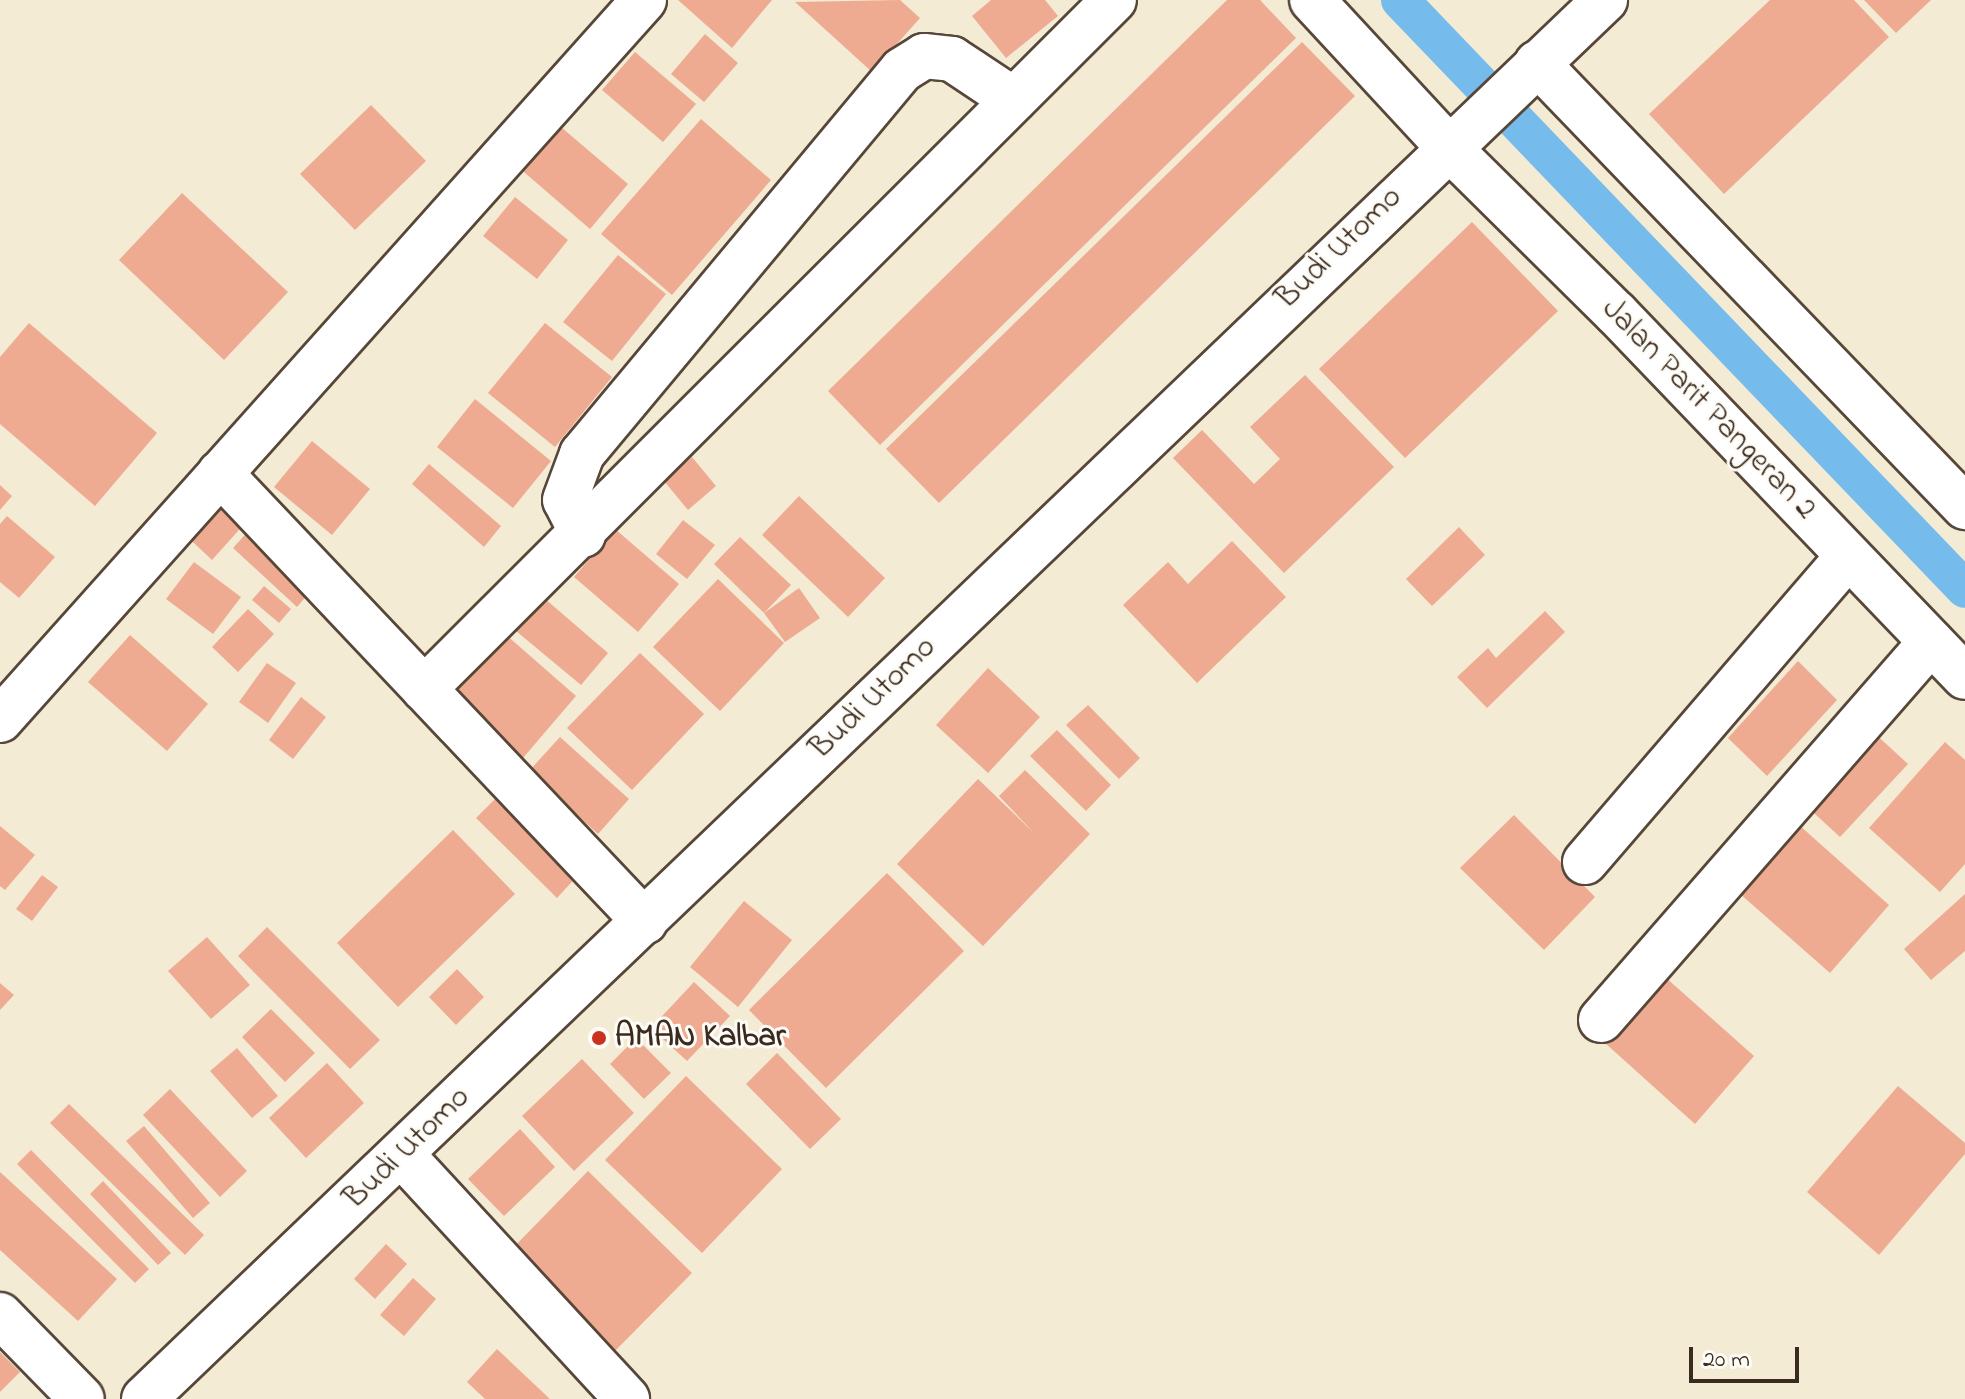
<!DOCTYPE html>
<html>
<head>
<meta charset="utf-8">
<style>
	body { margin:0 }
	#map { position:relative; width:1965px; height:1399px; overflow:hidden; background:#f3ebd4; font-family:"Indie Flower",sans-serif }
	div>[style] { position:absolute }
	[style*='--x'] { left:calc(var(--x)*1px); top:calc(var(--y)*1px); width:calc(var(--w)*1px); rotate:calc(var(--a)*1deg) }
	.canal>* { height:38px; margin:-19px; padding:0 19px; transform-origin:19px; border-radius:19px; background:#75bbec }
	.building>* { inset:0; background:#efab92 }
	.roads { filter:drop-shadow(2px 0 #574739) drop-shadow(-2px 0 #574739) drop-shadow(0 2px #574739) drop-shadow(0 -2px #574739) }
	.minor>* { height:44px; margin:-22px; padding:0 22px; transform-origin:22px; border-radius:22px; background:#fff }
	.dots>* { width:22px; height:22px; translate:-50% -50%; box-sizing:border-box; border:4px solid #fdfcf7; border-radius:50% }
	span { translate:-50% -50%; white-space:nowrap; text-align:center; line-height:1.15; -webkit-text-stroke:6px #fdfcf7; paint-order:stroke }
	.street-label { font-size:32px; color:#3b2a1e }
	.poi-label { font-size:32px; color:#3b2a1e; font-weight:700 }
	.left { translate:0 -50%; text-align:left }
	.scale { position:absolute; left:1689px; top:1347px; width:110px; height:36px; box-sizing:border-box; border:4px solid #3b2a1e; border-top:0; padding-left:10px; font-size:24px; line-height:28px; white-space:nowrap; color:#3b2a1e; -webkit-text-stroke:6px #fdfcf7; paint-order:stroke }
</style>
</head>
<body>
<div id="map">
	<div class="canal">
		<div style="--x:1400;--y:0;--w:816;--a:46.19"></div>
	</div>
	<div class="building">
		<div style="clip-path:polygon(678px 0,772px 0,732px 48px)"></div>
		<div style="clip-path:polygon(900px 0,920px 18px,872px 72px,795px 2px)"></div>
		<div style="clip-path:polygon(991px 0,1045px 0,1058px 16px,1006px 58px,972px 16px)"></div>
		<div style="clip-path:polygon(1227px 0,1260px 0,1296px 38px,880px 445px,828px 391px)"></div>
		<div style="clip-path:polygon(1770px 0,1854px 0,1889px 37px,1724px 194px,1649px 114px)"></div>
		<div style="clip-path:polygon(1864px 0,1931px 0,1896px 33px)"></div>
		<div style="clip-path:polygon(705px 34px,738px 63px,704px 102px,671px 74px)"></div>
		<div style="clip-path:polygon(1302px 42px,1355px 96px,939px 503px,886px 449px)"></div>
		<div style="clip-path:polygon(635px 52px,696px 104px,663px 142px,602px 90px)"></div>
		<div style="clip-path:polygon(371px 105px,426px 161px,355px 230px,300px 174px)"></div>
		<div style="clip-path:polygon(548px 116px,628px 184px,590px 229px,510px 160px)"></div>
		<div style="clip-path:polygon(701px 119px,771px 180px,672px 295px,601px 234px)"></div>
		<div style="clip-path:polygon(182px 193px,288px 292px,224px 360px,119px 260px)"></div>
		<div style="clip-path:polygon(515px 197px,568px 240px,537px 279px,483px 236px)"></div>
		<div style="clip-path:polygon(1472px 222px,1558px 311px,1405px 458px,1319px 369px)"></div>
		<div style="clip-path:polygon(618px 255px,666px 294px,612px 361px,563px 322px)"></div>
		<div style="clip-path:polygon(29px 323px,157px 433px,95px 506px,0 424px,0 357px)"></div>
		<div style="clip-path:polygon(545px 323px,612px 377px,555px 447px,488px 393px)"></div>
		<div style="clip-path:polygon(1305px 375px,1394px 467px,1284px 573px,1173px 458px,1202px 430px,1254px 484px,1280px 459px,1250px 427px)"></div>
		<div style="clip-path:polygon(475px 399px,551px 461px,513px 508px,437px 447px)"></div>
		<div style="clip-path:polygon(312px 441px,370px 489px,332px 535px,274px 487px)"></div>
		<div style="clip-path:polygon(692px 457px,716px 486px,688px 510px,664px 481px)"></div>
		<div style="clip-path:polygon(429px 464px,501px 526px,484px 547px,412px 484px)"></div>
		<div style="clip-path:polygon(0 485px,12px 496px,0 510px)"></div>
		<div style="clip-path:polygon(214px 491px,247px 521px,212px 560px,179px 529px)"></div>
		<div style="clip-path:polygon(799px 496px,885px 578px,848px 617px,762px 535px)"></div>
		<div style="clip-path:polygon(7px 516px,55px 557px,19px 598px,0 582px,0 524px)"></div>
		<div style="clip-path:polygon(683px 520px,715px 545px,687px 579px,656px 554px)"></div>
		<div style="clip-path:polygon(1459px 527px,1485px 555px,1432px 606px,1406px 579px)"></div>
		<div style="clip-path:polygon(251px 528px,315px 586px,297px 607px,233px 548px)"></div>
		<div style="clip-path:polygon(615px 529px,679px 584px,638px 632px,574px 577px)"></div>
		<div style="clip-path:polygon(740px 537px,791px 585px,764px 613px,714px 564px)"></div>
		<div style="clip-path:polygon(1232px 541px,1286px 597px,1197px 683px,1123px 605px,1168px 562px,1188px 584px)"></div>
		<div style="clip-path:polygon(194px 562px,241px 597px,213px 634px,166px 599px)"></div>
		<div style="clip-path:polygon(718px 579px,784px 643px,720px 711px,653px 647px)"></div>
		<div style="clip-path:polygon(264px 586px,291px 609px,279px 623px,252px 600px)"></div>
		<div style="clip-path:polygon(799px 588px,820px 618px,785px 642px,764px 613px)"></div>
		<div style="clip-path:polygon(544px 598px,608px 653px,581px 685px,516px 631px)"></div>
		<div style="clip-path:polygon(248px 609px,274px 634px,238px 672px,212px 647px)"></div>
		<div style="clip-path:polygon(1545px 611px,1565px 632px,1487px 708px,1457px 677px,1488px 648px,1496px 658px)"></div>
		<div style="clip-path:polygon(505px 634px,576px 696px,523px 758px,452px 696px)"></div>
		<div style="clip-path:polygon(130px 635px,208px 704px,167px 751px,88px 682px)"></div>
		<div style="clip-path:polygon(640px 653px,704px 714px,632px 790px,567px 728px)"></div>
		<div style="clip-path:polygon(1798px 661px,1837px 700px,1767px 776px,1728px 738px)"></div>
		<div style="clip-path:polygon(267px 663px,296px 683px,268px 723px,239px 702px)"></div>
		<div style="clip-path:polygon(988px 668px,1040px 717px,988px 773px,936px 725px)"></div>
		<div style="clip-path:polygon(301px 697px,326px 717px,293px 759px,269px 740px)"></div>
		<div style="clip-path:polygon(1088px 705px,1140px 758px,1119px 779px,1066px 725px)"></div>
		<div style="clip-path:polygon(1057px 730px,1111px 785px,1086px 811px,1030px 756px)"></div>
		<div style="clip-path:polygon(1871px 730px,1908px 764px,1840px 837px,1803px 803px)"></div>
		<div style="clip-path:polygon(560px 737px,629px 799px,598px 834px,529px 771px)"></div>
		<div style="clip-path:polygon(1945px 742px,1965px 760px,1965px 864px,1940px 892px,1869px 828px)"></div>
		<div style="clip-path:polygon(1025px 770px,1090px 834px,983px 946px,897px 864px,978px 779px,1034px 833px,999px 796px)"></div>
		<div style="clip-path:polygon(500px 794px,580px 873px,557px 898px,476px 818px)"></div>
		<div style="clip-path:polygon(1514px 815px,1595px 897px,1544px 950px,1460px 868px)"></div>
		<div style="clip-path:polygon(1799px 825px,1889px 905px,1830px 973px,1739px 893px)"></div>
		<div style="clip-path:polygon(0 826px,35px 855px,5px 890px,0 886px)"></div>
		<div style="clip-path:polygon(453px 830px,515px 894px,398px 1007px,337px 943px)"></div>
		<div style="clip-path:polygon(887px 873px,964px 951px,826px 1088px,749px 1010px)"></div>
		<div style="clip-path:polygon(42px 875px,58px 887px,32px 921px,16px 909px)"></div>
		<div style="clip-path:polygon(1965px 894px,1965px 951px,1931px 980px,1904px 949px)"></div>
		<div style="clip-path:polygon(744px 901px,792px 940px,738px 1007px,690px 967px)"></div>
		<div style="clip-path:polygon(267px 927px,380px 1040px,350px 1069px,238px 956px)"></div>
		<div style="clip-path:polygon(207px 937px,250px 985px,211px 1019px,168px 971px)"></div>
		<div style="clip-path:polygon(457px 969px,484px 997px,456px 1025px,429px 997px)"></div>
		<div style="clip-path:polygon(1664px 976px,1754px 1056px,1695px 1124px,1605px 1043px)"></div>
		<div style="clip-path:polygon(694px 982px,730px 1016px,687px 1061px,651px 1028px)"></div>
		<div style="clip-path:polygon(0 983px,14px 995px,0 1010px)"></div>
		<div style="clip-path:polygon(271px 1009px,315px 1053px,285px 1082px,242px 1037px)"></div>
		<div style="clip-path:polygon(636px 1038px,671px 1073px,644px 1099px,610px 1064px)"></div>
		<div style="clip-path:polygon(237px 1048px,278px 1096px,252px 1118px,210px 1071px)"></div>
		<div style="clip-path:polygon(777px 1053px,841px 1119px,810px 1149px,746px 1084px)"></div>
		<div style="clip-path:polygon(582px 1059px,634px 1113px,574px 1171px,522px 1116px)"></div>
		<div style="clip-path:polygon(327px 1063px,364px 1103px,306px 1158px,269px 1118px)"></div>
		<div style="clip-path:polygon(686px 1076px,782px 1169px,702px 1253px,605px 1160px)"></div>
		<div style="clip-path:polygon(1898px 1086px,1965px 1143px,1965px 1154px,1879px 1255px,1807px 1192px)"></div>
		<div style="clip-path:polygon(170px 1089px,247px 1171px,220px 1197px,143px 1115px)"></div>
		<div style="clip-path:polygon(69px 1104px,204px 1235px,185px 1255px,50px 1123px)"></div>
		<div style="clip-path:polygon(144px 1126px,210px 1203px,193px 1218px,126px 1141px)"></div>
		<div style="clip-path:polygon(520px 1129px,555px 1167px,504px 1216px,468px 1179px)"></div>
		<div style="clip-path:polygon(31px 1150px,149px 1269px,135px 1283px,17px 1164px)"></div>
		<div style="clip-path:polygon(588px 1171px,692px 1273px,612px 1354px,509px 1252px)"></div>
		<div style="clip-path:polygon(0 1172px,117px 1279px,78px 1321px,0 1250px)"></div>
		<div style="clip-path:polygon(103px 1181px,171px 1253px,158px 1265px,90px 1194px)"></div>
		<div style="clip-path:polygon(386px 1244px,407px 1264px,375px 1299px,354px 1279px)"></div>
		<div style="clip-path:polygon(413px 1278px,436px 1299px,404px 1336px,380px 1315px)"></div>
		<div style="clip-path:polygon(497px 1349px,550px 1399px,485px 1399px,467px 1382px)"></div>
		<div style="clip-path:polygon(0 1352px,20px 1372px,0 1392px)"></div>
	</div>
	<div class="roads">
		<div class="minor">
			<div style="--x:1312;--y:0;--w:199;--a:47.2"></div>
			<div style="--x:1447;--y:146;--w:238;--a:44.7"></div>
			<div style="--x:1616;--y:313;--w:504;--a:46.21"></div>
			<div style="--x:1537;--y:63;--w:617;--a:46.05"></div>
			<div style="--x:220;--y:473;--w:618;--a:46.57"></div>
			<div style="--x:583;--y:535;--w:39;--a:-117"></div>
			<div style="--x:565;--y:500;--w:49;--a:-69.7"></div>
			<div style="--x:582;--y:454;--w:500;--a:-50.2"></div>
			<div style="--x:902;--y:70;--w:26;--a:-32"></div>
			<div style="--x:924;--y:56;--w:28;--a:6"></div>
			<div style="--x:952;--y:59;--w:74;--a:33.5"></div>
			<div style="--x:424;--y:689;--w:975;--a:-44.96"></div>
			<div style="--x:0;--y:720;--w:966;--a:-48.19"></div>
			<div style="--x:1585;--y:862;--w:403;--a:-49.3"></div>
			<div style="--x:1601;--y:1020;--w:502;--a:-48.88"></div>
			<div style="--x:402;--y:1155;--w:332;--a:47.3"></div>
			<div style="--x:0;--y:1315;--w:117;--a:45.7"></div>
			<div style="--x:144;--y:1399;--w:2023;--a:-43.76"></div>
		</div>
	</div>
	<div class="dots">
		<div style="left:599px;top:1038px;background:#c8321e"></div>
	</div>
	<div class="street-label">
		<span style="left:1340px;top:249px;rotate:-44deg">Budi Utomo</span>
		<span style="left:1708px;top:410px;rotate:46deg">Jalan Parit Pangeran 2</span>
		<span style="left:874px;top:699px;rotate:-44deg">Budi Utomo</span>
		<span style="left:408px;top:1149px;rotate:-44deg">Budi Utomo</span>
	</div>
	<div class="poi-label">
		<span class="left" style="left:615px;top:1038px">AMAN Kalbar</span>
	</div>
	<div class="scale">20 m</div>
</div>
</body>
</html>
